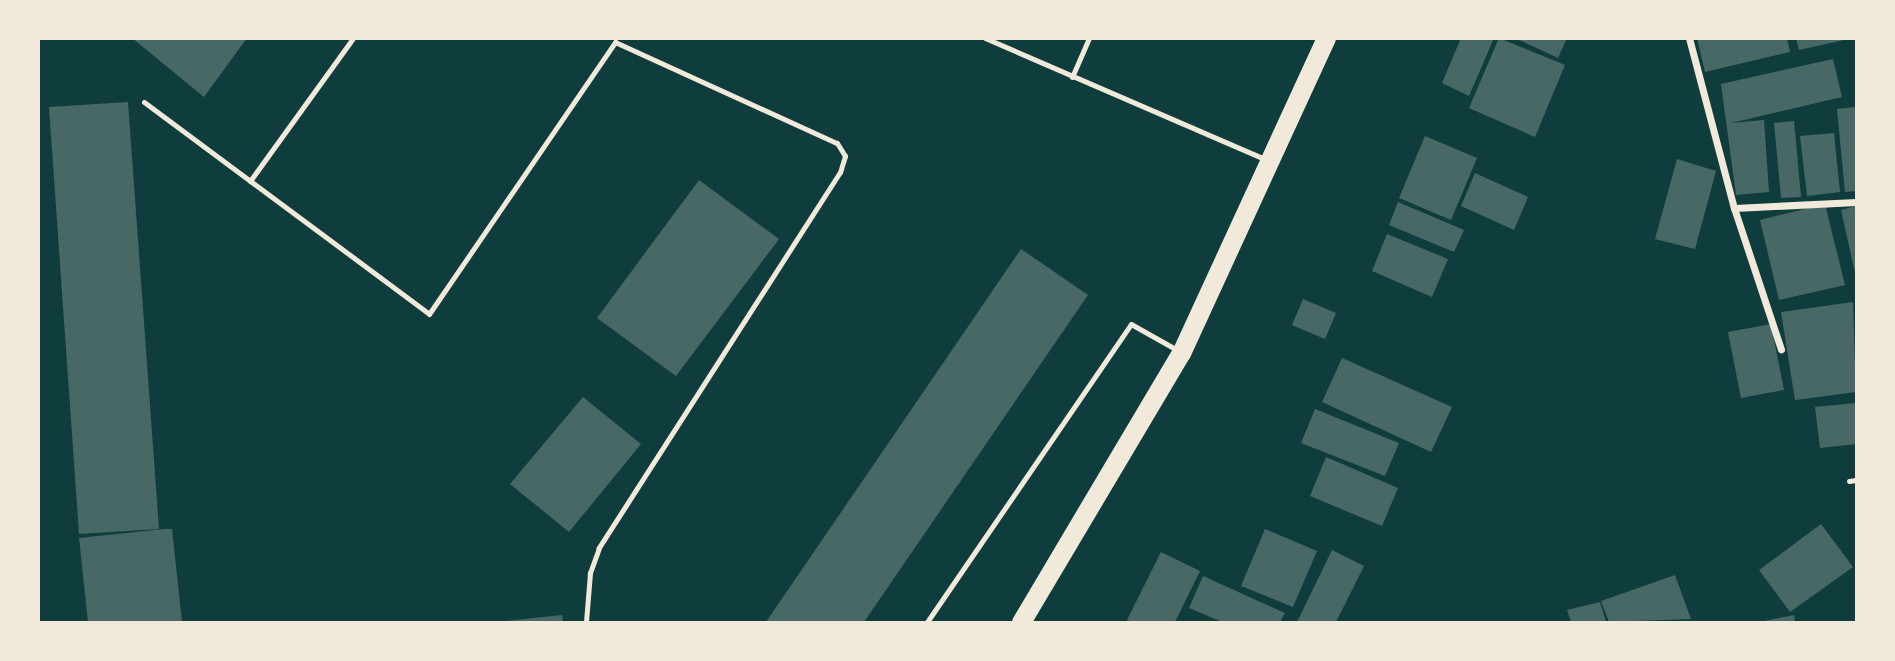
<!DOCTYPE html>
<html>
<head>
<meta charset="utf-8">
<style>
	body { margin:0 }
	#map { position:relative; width:1895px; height:661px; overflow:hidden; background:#0f3d3e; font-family:"DM Sans",sans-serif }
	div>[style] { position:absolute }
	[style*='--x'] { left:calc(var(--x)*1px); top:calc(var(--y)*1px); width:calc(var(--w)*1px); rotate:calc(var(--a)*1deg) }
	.building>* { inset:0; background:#486865 }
	.service>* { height:5px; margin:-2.5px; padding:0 2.5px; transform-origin:2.5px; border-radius:2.5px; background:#f1e9da }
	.minor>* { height:7px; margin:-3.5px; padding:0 3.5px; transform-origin:3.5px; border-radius:3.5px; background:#f1e9da }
	.trunk>* { height:19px; margin:-9.5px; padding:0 9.5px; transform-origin:9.5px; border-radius:9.5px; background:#f1e9da }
	span { translate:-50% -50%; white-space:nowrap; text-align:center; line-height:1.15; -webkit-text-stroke:7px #f1e9da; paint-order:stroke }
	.frame { position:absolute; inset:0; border:40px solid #f1e9da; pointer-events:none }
</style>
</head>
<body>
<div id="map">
	<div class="building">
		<div style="clip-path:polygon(132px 38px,247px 38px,204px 97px)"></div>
		<div style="clip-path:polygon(1461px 38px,1494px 38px,1469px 96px,1442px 83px)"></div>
		<div style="clip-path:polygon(1499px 38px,1565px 65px,1535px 137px,1469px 108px)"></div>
		<div style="clip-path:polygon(1515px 38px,1567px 38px,1558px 58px)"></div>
		<div style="clip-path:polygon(1697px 38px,1787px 38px,1790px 52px,1705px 72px)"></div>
		<div style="clip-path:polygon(1796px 38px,1844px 38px,1844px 40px,1799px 50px)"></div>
		<div style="clip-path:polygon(1833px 59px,1842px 97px,1731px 123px,1764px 120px,1769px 192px,1736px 195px,1721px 84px)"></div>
		<div style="clip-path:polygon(128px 102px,159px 529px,79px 534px,49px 107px)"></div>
		<div style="clip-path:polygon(1856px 107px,1856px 191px,1845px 192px,1837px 109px)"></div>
		<div style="clip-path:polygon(1794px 121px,1801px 197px,1781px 198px,1774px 123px)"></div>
		<div style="clip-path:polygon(1834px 133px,1840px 192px,1807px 196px,1800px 136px)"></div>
		<div style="clip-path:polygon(1425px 136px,1477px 158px,1451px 220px,1399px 198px)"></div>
		<div style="clip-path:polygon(1677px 159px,1716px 171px,1695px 249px,1655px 239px)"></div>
		<div style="clip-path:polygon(1475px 173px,1528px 197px,1514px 230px,1461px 206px)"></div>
		<div style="clip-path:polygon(699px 180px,779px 239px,676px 376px,597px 318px)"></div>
		<div style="clip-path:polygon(1398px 202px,1464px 230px,1454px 252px,1389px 225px)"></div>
		<div style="clip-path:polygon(1825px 204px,1845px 285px,1779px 300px,1760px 220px)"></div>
		<div style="clip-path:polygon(1856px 206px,1856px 273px,1855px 273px,1841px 210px)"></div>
		<div style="clip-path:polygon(1387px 234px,1448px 259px,1432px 297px,1372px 271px)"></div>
		<div style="clip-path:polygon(1021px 249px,1088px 295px,864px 622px,766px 622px)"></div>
		<div style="clip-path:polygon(1303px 299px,1336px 313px,1325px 339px,1292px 325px)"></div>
		<div style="clip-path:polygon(1853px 302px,1856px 392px,1795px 400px,1781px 312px)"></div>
		<div style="clip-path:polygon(1771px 324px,1784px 390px,1741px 398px,1728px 332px)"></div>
		<div style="clip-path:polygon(1342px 358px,1452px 407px,1431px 452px,1322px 402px)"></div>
		<div style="clip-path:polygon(583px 397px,641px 444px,569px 532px,510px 484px)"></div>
		<div style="clip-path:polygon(1856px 403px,1856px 444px,1820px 448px,1815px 407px)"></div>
		<div style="clip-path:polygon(1315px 409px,1399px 443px,1385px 476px,1301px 443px)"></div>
		<div style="clip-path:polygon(1326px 457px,1398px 488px,1382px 526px,1310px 496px)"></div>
		<div style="clip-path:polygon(1821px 524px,1853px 567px,1790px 612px,1759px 570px)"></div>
		<div style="clip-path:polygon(164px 529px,172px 529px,182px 622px,88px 622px,79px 538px)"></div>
		<div style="clip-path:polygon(1265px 529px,1317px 551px,1293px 607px,1241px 586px)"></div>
		<div style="clip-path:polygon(1332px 550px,1364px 566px,1336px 622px,1297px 622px)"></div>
		<div style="clip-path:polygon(1161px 552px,1200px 571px,1175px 622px,1133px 622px,1127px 620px)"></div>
		<div style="clip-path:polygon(1675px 575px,1691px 619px,1609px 622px,1601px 601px)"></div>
		<div style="clip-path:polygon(1203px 576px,1285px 613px,1280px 622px,1222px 622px,1189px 608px)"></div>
		<div style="clip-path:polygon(1600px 602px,1606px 622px,1571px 622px,1567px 610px)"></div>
		<div style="clip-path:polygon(562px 615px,563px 622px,506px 622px,506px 621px)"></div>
		<div style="clip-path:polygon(1794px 615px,1795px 622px,1765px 622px,1764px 621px)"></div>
	</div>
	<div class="service">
		<div style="--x:985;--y:38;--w:305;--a:23.4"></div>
		<div style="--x:1072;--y:77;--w:43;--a:-66.4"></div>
		<div style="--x:144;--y:102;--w:355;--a:36.6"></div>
		<div style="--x:429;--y:314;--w:330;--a:-55.6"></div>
		<div style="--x:615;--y:42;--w:244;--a:24.5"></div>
		<div style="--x:837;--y:143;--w:15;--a:58"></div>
		<div style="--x:845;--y:156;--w:17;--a:107"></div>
		<div style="--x:840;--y:172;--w:447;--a:122.7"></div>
		<div style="--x:599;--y:548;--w:27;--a:110"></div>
		<div style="--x:590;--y:573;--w:49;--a:94.7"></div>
		<div style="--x:250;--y:181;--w:176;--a:-54.2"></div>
		<div style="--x:1849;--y:481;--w:7;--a:-8"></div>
		<div style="--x:927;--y:622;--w:361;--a:-55.6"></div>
		<div style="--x:1131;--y:324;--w:55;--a:29.4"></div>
	</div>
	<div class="minor">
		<div style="--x:1689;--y:38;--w:176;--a:75.2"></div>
		<div style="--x:1734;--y:208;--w:149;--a:71.6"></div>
		<div style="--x:1734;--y:208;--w:122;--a:-2.8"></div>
	</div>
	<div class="trunk">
		<div style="--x:1021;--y:622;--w:313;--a:-59.3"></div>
		<div style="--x:1181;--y:353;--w:347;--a:-65.3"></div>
	</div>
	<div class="frame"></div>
</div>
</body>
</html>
